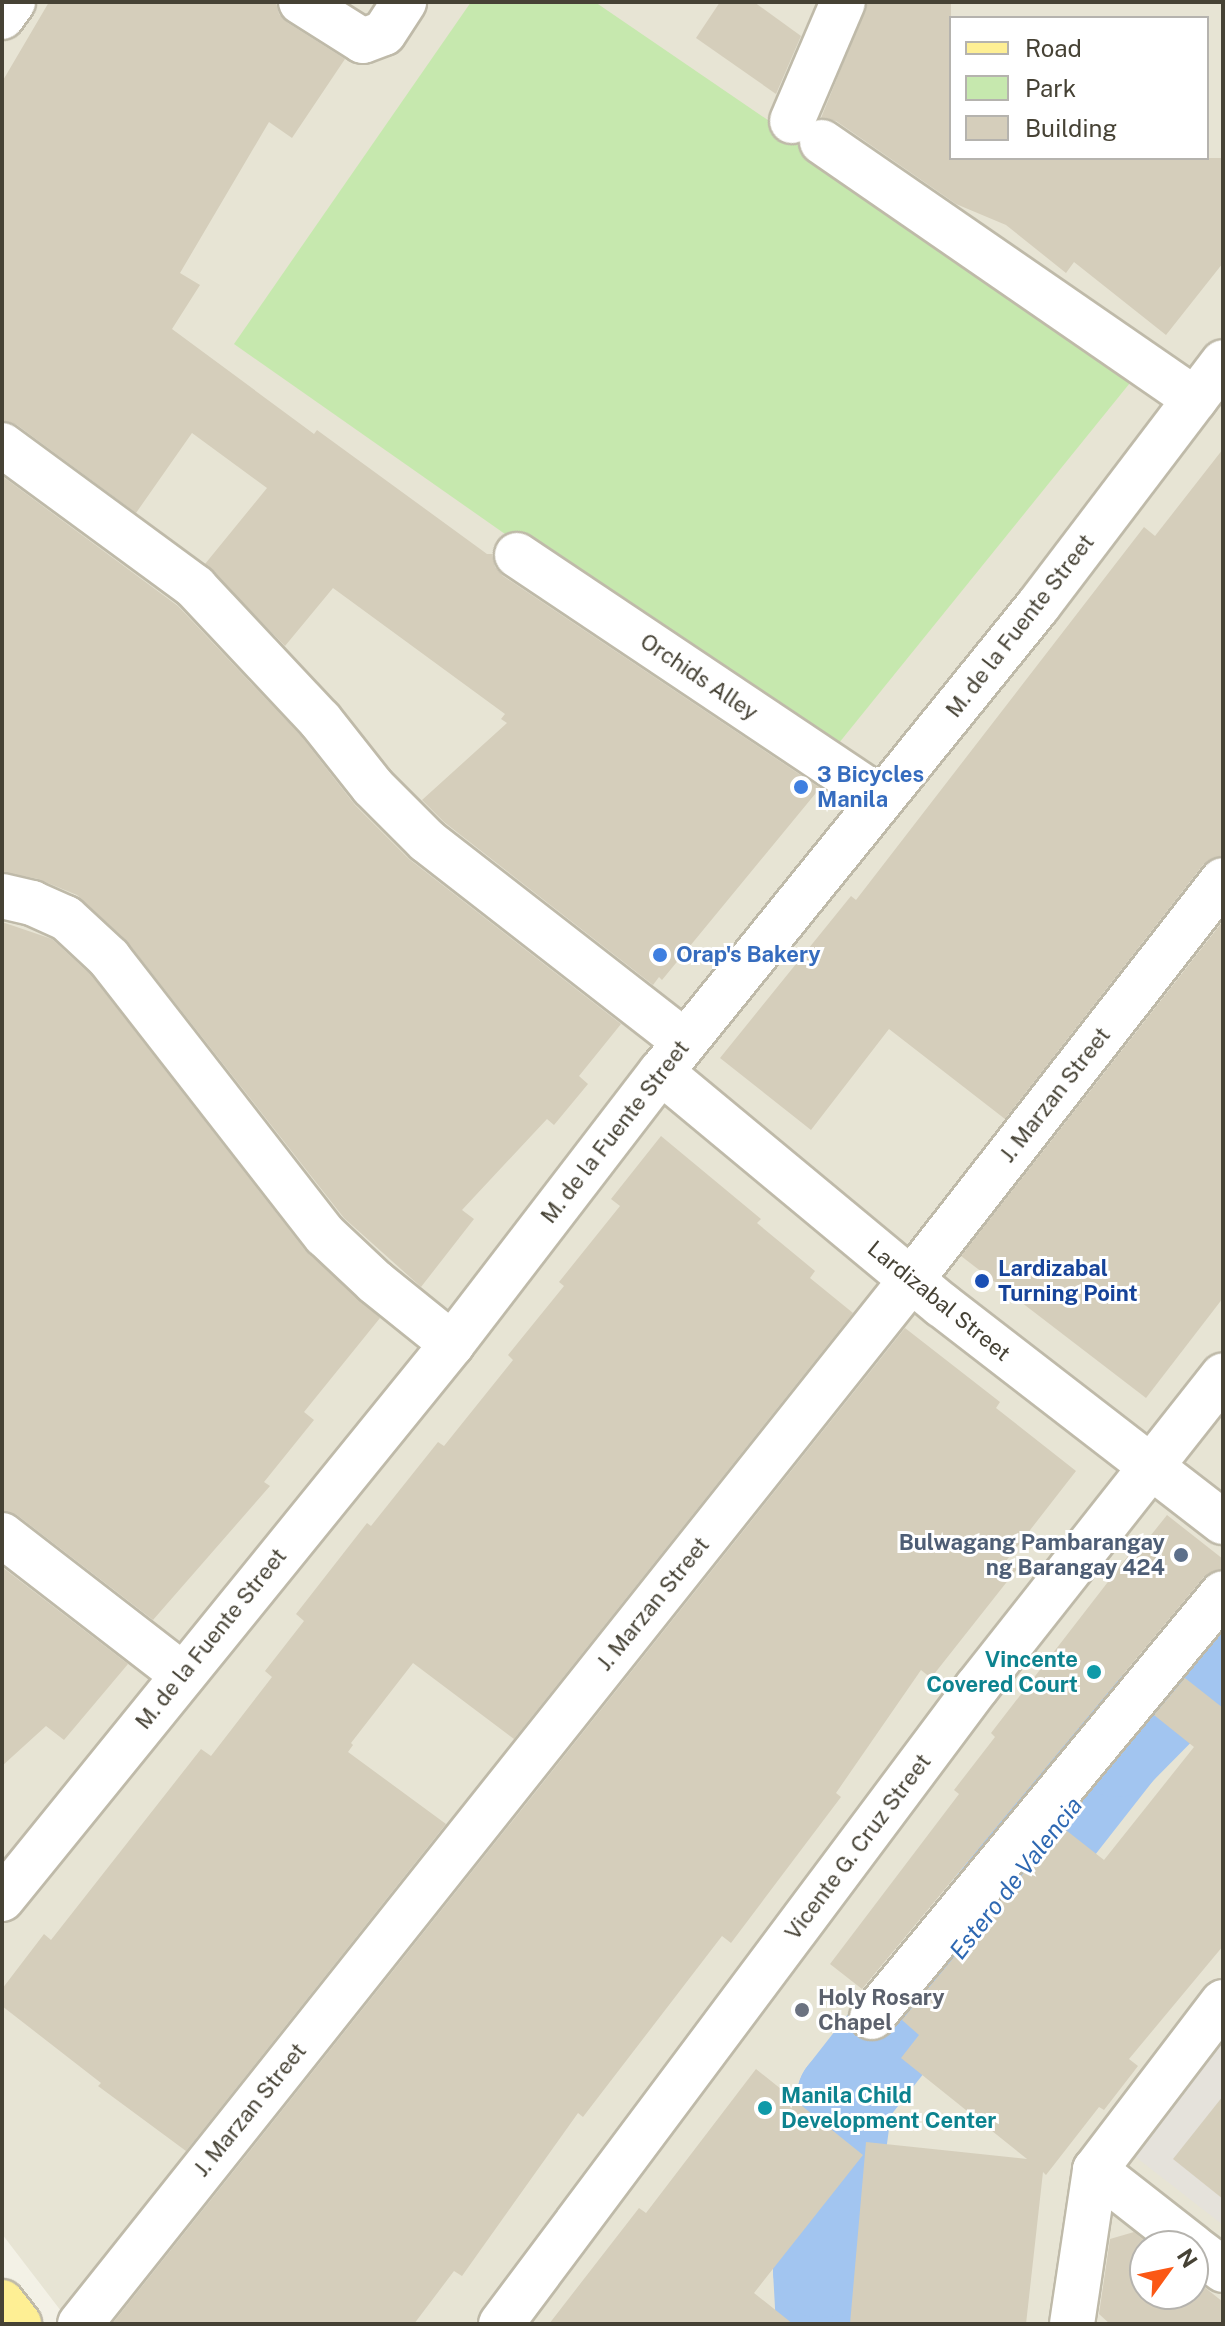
<!DOCTYPE html>
<html>
<head>
<meta charset="utf-8">
<style>
	body { margin:0 }
	#map { position:relative; width:1225px; height:2326px; overflow:hidden; background:#f3f1e6; font-family:"Public Sans",sans-serif }
	div>[style] { position:absolute }
	[style*='--x'] { left:calc(var(--x)*1px); top:calc(var(--y)*1px); width:calc(var(--w)*1px); rotate:calc(var(--a)*1deg) }
	.residential>* { inset:0; background:#e7e4d4 }
	.industrial>* { inset:0; background:#e5e2db }
	.green>* { inset:0; background:#c6e8ae }
	.river>* { height:96px; margin:-48px; padding:0 48px; transform-origin:48px; border-radius:48px; background:#a2c5f0 }
	.building>* { inset:0; background:#d5cebb }
	.roads { filter:drop-shadow(2px 0 #bfbaa9) drop-shadow(-2px 0 #bfbaa9) drop-shadow(0 2px #bfbaa9) drop-shadow(0 -2px #bfbaa9) }
	.minor>* { height:44px; margin:-22px; padding:0 22px; transform-origin:22px; border-radius:22px; background:#fff }
	.major>* { height:44px; margin:-22px; padding:0 22px; transform-origin:22px; border-radius:22px; background:#feef94 }
	.dots>* { width:22px; height:22px; translate:-50% -50%; box-sizing:border-box; border:4px solid #fff; border-radius:50% }
	span { translate:-50% -50%; white-space:nowrap; text-align:center; line-height:1.15; -webkit-text-stroke:6px #fff; paint-order:stroke }
	.street-label { font-size:22px; color:#464235 }
	.shop-label { font-size:22px; color:#366cbe; font-weight:700 }
	.left { translate:0 -50%; text-align:left }
	.transit-label { font-size:22px; color:#164399; font-weight:700 }
	.service-label { font-size:22px; color:#4e5e75; font-weight:700 }
	.right { translate:-100% -50%; text-align:right }
	.culture-label { font-size:22px; color:#0d838f; font-weight:700 }
	.worship-label { font-size:22px; color:#5b616d; font-weight:700 }
	.water-label { font-size:24px; color:#2e68b2; font-style:italic }
	.frame { position:absolute; inset:0; border:4px solid #464235; pointer-events:none }
	.legend { position:absolute; left:949px; top:16px; width:260px; height:144px; box-sizing:border-box; background:#fff; border:2px solid #b5b3ae; margin:0; padding:10px 14px; list-style:none; font-size:24px; color:#464235 }
	.legend li { display:flex; align-items:center; gap:16px; height:40px }
	.legend b { width:40px; border:2px solid #b5b3ae }
	.north { position:absolute; left:1129px; top:2230px; width:80px; height:80px; box-sizing:border-box; background:#fff; border:2px solid #b5b3ae; border-radius:50%; rotate:57deg; font-size:22px; font-weight:700; line-height:32px; text-align:center; color:#464235 }
	.north::after { content:''; display:block; margin:auto; width:28px; height:36px; background:#fb5815; clip-path:polygon(50% 0,100% 100%,50% 72%,0 100%) }
</style>
</head>
<body>
<div id="map">
	<div class="residential">
		<div style="clip-path:polygon(evenodd,2px 2px,1223px 2px,1223px 2324px,71px 2324px,2px 2234px,2px 2px,951px 18px,1207px 18px,1207px 158px,951px 158px,951px 18px,2px 2px,1145px 2246px,1193px 2246px,1193px 2294px,1145px 2294px,1145px 2246px)"></div>
	</div>
	<div class="industrial">
		<div style="clip-path:polygon(1223px 2039px,1223px 2225px,1128px 2151px)"></div>
	</div>
	<div class="green">
		<div style="clip-path:polygon(471px 2px,595px 2px,1138px 373px,826px 759px,234px 344px)"></div>
	</div>
	<div class="river">
		<div style="--x:824;--y:2324;--w:54;--a:-93.2"></div>
		<div style="--x:821;--y:2270;--w:176;--a:-82.1"></div>
		<div style="--x:845;--y:2096;--w:441;--a:-51.9"></div>
		<div style="--x:1117;--y:1749;--w:151;--a:-45.3"></div>
	</div>
	<div class="building">
		<div style="clip-path:polygon(49px 2px,276px 2px,279px 14px,288px 23px,345px 59px,292px 138px,269px 122px,180px 273px,200px 285px,172px 329px,314px 434px,317px 430px,487px 554px,492px 554px,495px 567px,503px 576px,820px 788px,662px 980px,659px 977px,653px 985px,444px 822px,422px 800px,507px 723px,501px 719px,505px 714px,333px 588px,285px 646px,205px 564px,267px 488px,192px 433px,136px 513px,17px 425px,2px 420px,2px 82px)"></div>
		<div style="clip-path:polygon(720px 2px,754px 2px,801px 36px,776px 94px,696px 38px)"></div>
		<div style="clip-path:polygon(868px 2px,951px 2px,951px 158px,1223px 158px,1223px 263px,1166px 335px,1074px 262px,1066px 273px,1006px 225px,956px 204px,836px 121px,821px 118px)"></div>
		<div style="clip-path:polygon(1223px 449px,1223px 856px,1203px 865px,1005px 1119px,889px 1029px,811px 1130px,720px 1058px,851px 896px,856px 900px,1144px 527px,1155px 536px)"></div>
		<div style="clip-path:polygon(2px 476px,178px 606px,301px 736px,355px 805px,409px 859px,621px 1024px,579px 1076px,588px 1084px,554px 1125px,547px 1119px,462px 1210px,474px 1219px,421px 1287px,344px 1218px,126px 940px,77px 895px,38px 879px,2px 872px)"></div>
		<div style="clip-path:polygon(1223px 921px,1223px 1298px,1146px 1398px,961px 1256px)"></div>
		<div style="clip-path:polygon(2px 922px,52px 939px,91px 975px,305px 1250px,380px 1318px,304px 1412px,314px 1420px,264px 1482px,270px 1486px,153px 1620px,17px 1515px,2px 1511px)"></div>
		<div style="clip-path:polygon(661px 1136px,761px 1219px,757px 1223px,815px 1271px,810px 1278px,853px 1313px,514px 1739px,413px 1663px,351px 1743px,353px 1745px,348px 1752px,446px 1824px,186px 2151px,98px 2086px,101px 2083px,2px 2006px,2px 1989px,44px 1934px,51px 1940px,201px 1749px,211px 1756px,272px 1677px,265px 1671px,304px 1621px,296px 1614px,367px 1523px,371px 1526px,438px 1442px,444px 1446px,513px 1360px,508px 1355px,564px 1286px,559px 1282px,620px 1206px,611px 1199px)"></div>
		<div style="clip-path:polygon(905px 1328px,1000px 1402px,996px 1408px,1076px 1471px,1006px 1561px,1017px 1569px,931px 1678px,921px 1670px,836px 1793px,841px 1797px,731px 1943px,722px 1936px,583px 2117px,578px 2113px,462px 2276px,454px 2271px,414px 2324px,112px 2324px)"></div>
		<div style="clip-path:polygon(1167px 1515px,1223px 1559px,1223px 1569px,1204px 1577px,862px 1989px,830px 1964px,959px 1794px,954px 1790px,995px 1737px,991px 1733px,1128px 1556px,1132px 1559px)"></div>
		<div style="clip-path:polygon(2px 1567px,128px 1664px,64px 1740px,46px 1726px,2px 1766px)"></div>
		<div style="clip-path:polygon(1185px 1678px,1223px 1708px,1223px 1946px,1129px 2059px,1138px 2066px,1104px 2110px,1099px 2107px,1046px 2175px,1043px 2172px,1026px 2324px,850px 2324px,866px 2142px,1027px 2159px,901px 2058px,919px 2035px,902px 2020px,1062px 1827px,1104px 1860px,1194px 1747px,1154px 1715px)"></div>
		<div style="clip-path:polygon(756px 2069px,863px 2155px,754px 2293px,793px 2324px,549px 2324px,639px 2208px,646px 2213px)"></div>
		<div style="clip-path:polygon(1223px 2096px,1223px 2199px,1173px 2159px)"></div>
		<div style="clip-path:polygon(1134px 2232px,1151px 2246px,1145px 2246px,1145px 2294px,1193px 2294px,1193px 2278px,1223px 2302px,1223px 2324px,1110px 2324px,1099px 2314px,1110px 2239px)"></div>
	</div>
	<div class="roads">
		<div class="minor">
			<div style="--x:301;--y:2;--w:73;--a:32.2"></div>
			<div style="--x:363;--y:41;--w:22;--a:-21"></div>
			<div style="--x:384;--y:33;--w:37;--a:-57"></div>
			<div style="--x:2;--y:17;--w:19;--a:-54"></div>
			<div style="--x:792;--y:121;--w:129;--a:-66.8"></div>
			<div style="--x:822;--y:142;--w:453;--a:34.6"></div>
			<div style="--x:2;--y:445;--w:240;--a:36.3"></div>
			<div style="--x:195;--y:587;--w:183;--a:46.8"></div>
			<div style="--x:320;--y:720;--w:85;--a:51.7"></div>
			<div style="--x:373;--y:787;--w:76;--a:45"></div>
			<div style="--x:427;--y:841;--w:327;--a:37.9"></div>
			<div style="--x:517;--y:555;--w:438;--a:33.8"></div>
			<div style="--x:2;--y:896;--w:31;--a:13"></div>
			<div style="--x:32;--y:903;--w:37;--a:24"></div>
			<div style="--x:66;--y:918;--w:59;--a:42.9"></div>
			<div style="--x:109;--y:958;--w:351;--a:52.1"></div>
			<div style="--x:325;--y:1235;--w:69;--a:43.2"></div>
			<div style="--x:375;--y:1282;--w:99;--a:38.8"></div>
			<div style="--x:661;--y:1072;--w:365;--a:39.7"></div>
			<div style="--x:942;--y:1305;--w:355;--a:37.7"></div>
			<div style="--x:2;--y:1535;--w:229;--a:37.7"></div>
			<div style="--x:2;--y:1899;--w:715;--a:-50.96"></div>
			<div style="--x:452;--y:1344;--w:343;--a:-52.5"></div>
			<div style="--x:661;--y:1072;--w:599;--a:-51.03"></div>
			<div style="--x:1038;--y:606;--w:306;--a:-52.8"></div>
			<div style="--x:872;--y:2017;--w:550;--a:-50.38"></div>
			<div style="--x:1095;--y:2170;--w:123;--a:38.1"></div>
			<div style="--x:1193;--y:2247;--w:38;--a:37"></div>
			<div style="--x:80;--y:2324;--w:1334;--a:-51.48"></div>
			<div style="--x:911;--y:1280;--w:507;--a:-52.05"></div>
			<div style="--x:501;--y:2324;--w:795;--a:-53.23"></div>
			<div style="--x:977;--y:1687;--w:397;--a:-51.7"></div>
			<div style="--x:1072;--y:2324;--w:156;--a:-81.5"></div>
			<div style="--x:1095;--y:2170;--w:211;--a:-52.7"></div>
		</div>
		<div class="major">
			<div style="--x:2;--y:2302;--w:28;--a:52"></div>
		</div>
	</div>
	<div class="dots">
		<div style="left:801px;top:787px;background:#3f7fe0"></div>
		<div style="left:660px;top:955px;background:#3f7fe0"></div>
		<div style="left:982px;top:1281px;background:#1a4fb4"></div>
		<div style="left:1181px;top:1555px;background:#5c6f8a"></div>
		<div style="left:1094px;top:1672px;background:#0f9aa8"></div>
		<div style="left:802px;top:2010px;background:#6b7280"></div>
		<div style="left:765px;top:2108px;background:#0f9aa8"></div>
	</div>
	<div class="street-label">
		<span style="left:1020px;top:626px;rotate:-52deg">M. de la Fuente Street</span>
		<span style="left:699px;top:677px;rotate:34deg">Orchids Alley</span>
		<span style="left:1055px;top:1095px;rotate:-52deg">J. Marzan Street</span>
		<span style="left:615px;top:1132px;rotate:-52deg">M. de la Fuente Street</span>
		<span style="left:939px;top:1301px;rotate:39deg">Lardizabal Street</span>
		<span style="left:653px;top:1604px;rotate:-51deg">J. Marzan Street</span>
		<span style="left:211px;top:1639px;rotate:-51deg">M. de la Fuente Street</span>
		<span style="left:858px;top:1847px;rotate:-53deg">Vicente G. Cruz Street</span>
		<span style="left:250px;top:2110px;rotate:-51deg">J. Marzan Street</span>
	</div>
	<div class="shop-label">
		<span class="left" style="left:817px;top:787px">3 Bicycles<br>Manila</span>
		<span class="left" style="left:676px;top:955px">Orap's Bakery</span>
	</div>
	<div class="transit-label">
		<span class="left" style="left:998px;top:1281px">Lardizabal<br>Turning Point</span>
	</div>
	<div class="service-label">
		<span class="right" style="left:1165px;top:1555px">Bulwagang Pambarangay<br>ng Barangay 424</span>
	</div>
	<div class="culture-label">
		<span class="right" style="left:1078px;top:1672px">Vincente<br>Covered Court</span>
		<span class="left" style="left:781px;top:2108px">Manila Child<br>Development Center</span>
	</div>
	<div class="worship-label">
		<span class="left" style="left:818px;top:2010px">Holy Rosary<br>Chapel</span>
	</div>
	<div class="water-label">
		<span style="left:1016px;top:1878px;rotate:-52deg">Estero de Valencia</span>
	</div>
	<div class="frame"></div>
	<ul class="legend">
	<li><b style="height:10px;background:#feef94"></b>Road</li>
	<li><b style="height:22px;background:#c6e8ae"></b>Park</li>
	<li><b style="height:22px;background:#d5cebb"></b>Building</li>
	</ul>
	<div class="north">N</div>
</div>
</body>
</html>
